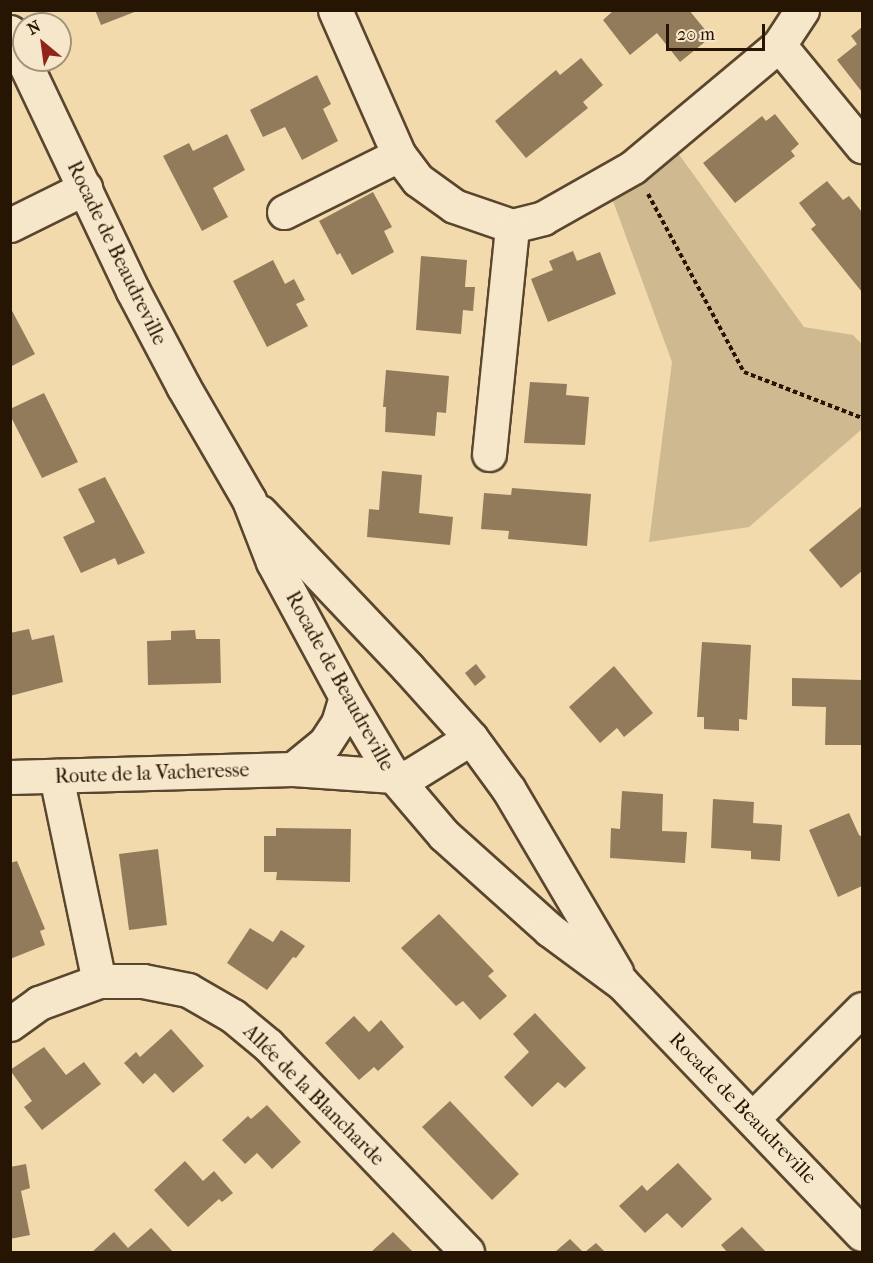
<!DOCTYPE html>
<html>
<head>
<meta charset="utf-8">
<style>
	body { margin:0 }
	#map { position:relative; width:873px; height:1263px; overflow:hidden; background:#f2daad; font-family:"IM FELL French Canon",serif }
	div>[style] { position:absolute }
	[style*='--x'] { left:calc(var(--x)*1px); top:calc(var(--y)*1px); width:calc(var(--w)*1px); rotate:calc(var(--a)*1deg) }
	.green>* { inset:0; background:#cfb990 }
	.building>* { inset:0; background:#917b5b }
	.path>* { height:4px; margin-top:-2px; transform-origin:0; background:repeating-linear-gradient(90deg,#271503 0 4.5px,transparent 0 7.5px) }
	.roads { filter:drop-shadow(2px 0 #5a462e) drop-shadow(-2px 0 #5a462e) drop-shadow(0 2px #5a462e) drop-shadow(0 -2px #5a462e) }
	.minor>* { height:33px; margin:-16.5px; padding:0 16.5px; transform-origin:16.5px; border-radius:16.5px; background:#f7e7ca }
	.tertiary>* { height:33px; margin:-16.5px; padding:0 16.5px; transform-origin:16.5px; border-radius:16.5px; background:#f7e7ca }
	span { translate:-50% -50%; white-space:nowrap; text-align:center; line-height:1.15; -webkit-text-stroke:4.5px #f7e7ca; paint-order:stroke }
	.street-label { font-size:20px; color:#271503 }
	.frame { position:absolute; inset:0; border:12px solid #271503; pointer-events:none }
	.north { position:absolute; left:12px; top:12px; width:60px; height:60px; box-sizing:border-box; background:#f7e7ca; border:2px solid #a4937a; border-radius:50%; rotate:331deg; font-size:16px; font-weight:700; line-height:24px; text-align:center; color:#271503 }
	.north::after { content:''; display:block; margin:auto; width:21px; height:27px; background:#8f2418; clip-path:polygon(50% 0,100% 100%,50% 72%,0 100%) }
	.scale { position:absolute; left:666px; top:24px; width:99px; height:27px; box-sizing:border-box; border:3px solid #271503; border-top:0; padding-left:8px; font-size:18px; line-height:21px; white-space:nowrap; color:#271503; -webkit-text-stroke:4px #f7e7ca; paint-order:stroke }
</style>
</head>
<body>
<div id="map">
	<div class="green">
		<div style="clip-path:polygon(667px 138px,804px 327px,853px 335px,862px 344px,862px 429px,749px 527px,649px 542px,672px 362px,606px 182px)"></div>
	</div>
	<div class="building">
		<div style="clip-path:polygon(95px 10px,137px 10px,137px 11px,101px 25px)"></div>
		<div style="clip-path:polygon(614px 10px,689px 10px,711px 37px,680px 62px,657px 33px,630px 55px,603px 20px)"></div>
		<div style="clip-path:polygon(862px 27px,862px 92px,837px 60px,857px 44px,851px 36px)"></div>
		<div style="clip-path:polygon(581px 58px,603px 85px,583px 102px,588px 108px,526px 158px,495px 121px,556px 70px,560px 75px)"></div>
		<div style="clip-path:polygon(317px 75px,331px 104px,323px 109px,338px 141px,302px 160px,285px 127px,263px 137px,250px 110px)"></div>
		<div style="clip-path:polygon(775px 114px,799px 144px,791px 151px,795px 156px,735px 203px,703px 163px,762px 116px,766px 121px)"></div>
		<div style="clip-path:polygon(227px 134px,245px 170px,213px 188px,228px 217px,202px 231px,163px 156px,189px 143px,193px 151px)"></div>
		<div style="clip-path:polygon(827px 181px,843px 200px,849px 196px,862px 212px,862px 292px,811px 229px,816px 225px,799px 203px)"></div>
		<div style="clip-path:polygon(373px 192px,392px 227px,384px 231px,394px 252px,352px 275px,340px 253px,337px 255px,319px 221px)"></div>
		<div style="clip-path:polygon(573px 251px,577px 261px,600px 252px,616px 294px,548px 322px,531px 279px,553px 270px,549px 261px)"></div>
		<div style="clip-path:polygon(421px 256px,467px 260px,465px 287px,475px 287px,473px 311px,463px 310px,461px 334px,416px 330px)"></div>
		<div style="clip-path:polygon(273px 260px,285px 284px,294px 279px,305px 300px,296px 304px,308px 326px,267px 347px,233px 281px)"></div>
		<div style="clip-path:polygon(10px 307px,35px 354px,10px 367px)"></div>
		<div style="clip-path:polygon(386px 370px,449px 376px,446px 413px,437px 412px,435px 436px,385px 432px,386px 407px,383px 407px)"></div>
		<div style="clip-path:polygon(530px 382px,567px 384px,566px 395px,589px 397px,585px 445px,524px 443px)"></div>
		<div style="clip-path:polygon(44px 393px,78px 462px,42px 478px,10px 415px,10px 409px)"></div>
		<div style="clip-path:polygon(382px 471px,422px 475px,419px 513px,453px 517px,450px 545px,367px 537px,369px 509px,379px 510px)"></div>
		<div style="clip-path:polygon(105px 477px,145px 553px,118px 565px,115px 558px,81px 573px,63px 537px,95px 522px,78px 489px)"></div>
		<div style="clip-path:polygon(512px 488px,591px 494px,587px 546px,508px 539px,509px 531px,481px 529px,484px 493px,511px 495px)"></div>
		<div style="clip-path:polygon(862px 506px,862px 571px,841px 588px,809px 550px)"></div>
		<div style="clip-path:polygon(29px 629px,32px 640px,54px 635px,63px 682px,10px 696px,10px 633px)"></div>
		<div style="clip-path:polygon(195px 630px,196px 639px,220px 639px,221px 683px,148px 685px,147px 641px,171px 640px,171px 631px)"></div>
		<div style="clip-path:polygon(702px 642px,751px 645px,747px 720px,739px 719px,739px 731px,704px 729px,704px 717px,697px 717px)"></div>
		<div style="clip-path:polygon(476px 664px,486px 677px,475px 686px,465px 673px)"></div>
		<div style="clip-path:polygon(614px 666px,653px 713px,624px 737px,617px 728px,600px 743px,569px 707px)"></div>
		<div style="clip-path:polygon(792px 678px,862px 680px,862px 745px,825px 745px,826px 707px,792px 706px)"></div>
		<div style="clip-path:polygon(622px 791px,663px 794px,662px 831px,687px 832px,685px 863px,610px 858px,611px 828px,620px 829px)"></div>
		<div style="clip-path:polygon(713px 799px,754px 802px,753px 823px,782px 825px,780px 861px,751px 859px,751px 851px,711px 848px)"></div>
		<div style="clip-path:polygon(849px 813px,859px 835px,862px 837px,862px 886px,838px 897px,809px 830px)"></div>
		<div style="clip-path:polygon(276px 828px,351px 829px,350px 882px,276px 880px,277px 872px,264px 872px,264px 836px,276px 836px)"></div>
		<div style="clip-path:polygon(158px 849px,167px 925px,129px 930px,119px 854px)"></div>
		<div style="clip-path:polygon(17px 861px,45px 929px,40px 931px,45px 945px,10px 959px,10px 863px)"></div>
		<div style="clip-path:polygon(439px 914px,494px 971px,488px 976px,507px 996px,480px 1020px,463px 1001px,456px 1006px,401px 948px)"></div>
		<div style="clip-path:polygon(250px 928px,273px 942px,281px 930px,305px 946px,296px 958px,293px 957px,267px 990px,227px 963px)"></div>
		<div style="clip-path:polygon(535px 1013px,586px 1068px,565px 1088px,558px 1082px,532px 1107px,504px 1077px,529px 1052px,513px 1034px)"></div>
		<div style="clip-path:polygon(354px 1016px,369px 1032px,381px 1020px,404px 1047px,378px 1071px,374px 1067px,359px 1080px,325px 1043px)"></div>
		<div style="clip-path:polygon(171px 1029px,204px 1066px,173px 1093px,155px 1073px,143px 1084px,124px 1063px,136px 1052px,140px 1057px)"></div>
		<div style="clip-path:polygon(44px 1047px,66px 1075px,84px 1062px,101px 1084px,42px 1130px,24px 1107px,32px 1101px,10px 1070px)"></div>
		<div style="clip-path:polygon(450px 1101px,519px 1174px,492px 1200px,422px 1127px)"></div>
		<div style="clip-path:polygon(267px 1105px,301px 1142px,272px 1169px,257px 1153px,245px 1164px,222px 1140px,248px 1116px,251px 1119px)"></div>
		<div style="clip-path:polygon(185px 1161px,203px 1181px,214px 1171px,233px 1193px,222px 1202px,219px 1199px,188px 1227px,154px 1190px)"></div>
		<div style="clip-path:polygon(678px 1163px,712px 1199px,682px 1228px,667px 1213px,645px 1233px,619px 1206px,642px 1185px,647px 1191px)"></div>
		<div style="clip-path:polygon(26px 1164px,30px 1188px,21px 1191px,30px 1235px,10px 1239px,10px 1167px)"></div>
		<div style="clip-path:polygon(742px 1227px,766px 1252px,727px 1252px,721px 1245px)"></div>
		<div style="clip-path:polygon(151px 1228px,173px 1252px,92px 1252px,114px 1232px,128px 1248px)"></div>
		<div style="clip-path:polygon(393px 1232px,413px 1252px,371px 1252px)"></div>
		<div style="clip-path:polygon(570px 1239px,583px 1252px,555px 1252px)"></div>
		<div style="clip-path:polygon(596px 1243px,605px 1252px,585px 1252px)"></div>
	</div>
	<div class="path">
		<div style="--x:648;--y:194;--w:202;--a:61.7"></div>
		<div style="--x:744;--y:372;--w:127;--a:21.3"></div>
	</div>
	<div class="roads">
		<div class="minor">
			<div style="--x:335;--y:10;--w:158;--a:66.2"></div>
			<div style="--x:399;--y:155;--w:31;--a:53"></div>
			<div style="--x:418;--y:180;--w:44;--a:35.8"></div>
			<div style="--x:454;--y:206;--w:61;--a:19"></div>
			<div style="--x:512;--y:226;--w:32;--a:-14"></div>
			<div style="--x:543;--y:218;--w:103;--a:-29.5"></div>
			<div style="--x:633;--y:167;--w:190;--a:-39.9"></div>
			<div style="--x:779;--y:45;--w:42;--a:-56.7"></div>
			<div style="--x:779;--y:45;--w:131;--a:50.6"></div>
			<div style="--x:284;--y:212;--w:128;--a:-26.4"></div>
			<div style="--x:10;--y:225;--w:84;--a:-26.3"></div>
			<div style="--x:489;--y:454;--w:229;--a:-84.2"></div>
			<div style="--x:293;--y:769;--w:41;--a:-39.1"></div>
			<div style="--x:325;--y:743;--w:24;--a:-57"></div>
			<div style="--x:338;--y:723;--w:27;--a:-73"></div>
			<div style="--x:56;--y:776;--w:209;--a:78.2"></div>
			<div style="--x:10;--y:777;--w:283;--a:-1.6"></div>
			<div style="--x:293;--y:769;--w:115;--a:4"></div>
			<div style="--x:408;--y:777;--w:74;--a:-31.8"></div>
			<div style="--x:10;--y:1024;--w:36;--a:-36"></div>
			<div style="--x:39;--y:1003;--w:64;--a:-20.1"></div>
			<div style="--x:99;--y:981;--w:44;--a:0"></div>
			<div style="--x:143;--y:981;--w:46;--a:11.3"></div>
			<div style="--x:188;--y:990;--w:52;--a:30"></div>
			<div style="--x:233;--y:1016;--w:45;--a:39.6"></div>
			<div style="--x:268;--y:1045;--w:287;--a:46.1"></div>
			<div style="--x:753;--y:1118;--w:154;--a:-45"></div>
		</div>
		<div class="tertiary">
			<div style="--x:10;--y:32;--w:287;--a:64.6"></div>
			<div style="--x:133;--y:291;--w:107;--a:62.2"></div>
			<div style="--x:183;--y:386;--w:132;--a:59.9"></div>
			<div style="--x:249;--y:500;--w:66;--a:68.8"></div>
			<div style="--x:273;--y:562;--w:153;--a:61.6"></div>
			<div style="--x:346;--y:697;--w:90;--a:59.1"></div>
			<div style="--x:392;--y:774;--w:80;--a:49.6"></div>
			<div style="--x:444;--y:835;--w:142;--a:41.9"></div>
			<div style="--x:550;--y:930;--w:89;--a:36.4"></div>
			<div style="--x:622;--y:983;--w:347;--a:46.3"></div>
			<div style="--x:260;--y:512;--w:215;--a:46.5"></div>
			<div style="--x:408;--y:668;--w:94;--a:48"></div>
			<div style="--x:471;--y:738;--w:64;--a:53.8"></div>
			<div style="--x:509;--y:790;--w:211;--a:59.5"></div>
		</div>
	</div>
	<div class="street-label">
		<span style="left:117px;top:253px;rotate:64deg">Rocade de Beaudreville</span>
		<span style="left:340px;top:681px;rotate:61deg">Rocade de Beaudreville</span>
		<span style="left:152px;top:773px;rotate:-2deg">Route de la Vacheresse</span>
		<span style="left:314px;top:1095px;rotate:45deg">Allée de la Blancharde</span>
		<span style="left:743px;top:1108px;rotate:46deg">Rocade de Beaudreville</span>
	</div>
	<div class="frame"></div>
	<div class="north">N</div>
	<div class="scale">20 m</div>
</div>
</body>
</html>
